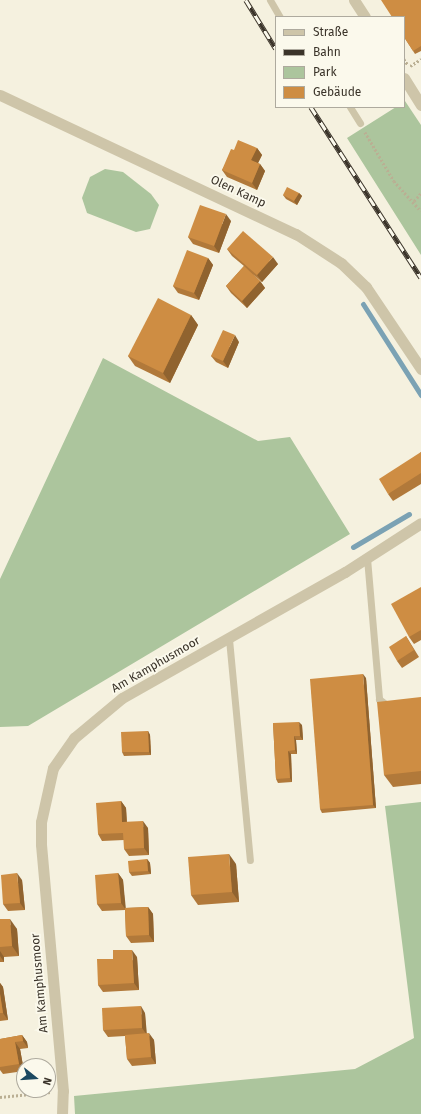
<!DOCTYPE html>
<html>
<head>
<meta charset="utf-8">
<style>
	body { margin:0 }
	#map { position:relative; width:421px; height:1114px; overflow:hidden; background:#f5f1df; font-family:"Fira Sans",sans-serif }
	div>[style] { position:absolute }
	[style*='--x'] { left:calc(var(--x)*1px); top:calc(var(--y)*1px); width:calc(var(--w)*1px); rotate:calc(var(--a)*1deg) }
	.green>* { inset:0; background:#acc59d }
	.stream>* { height:5px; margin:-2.5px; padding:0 2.5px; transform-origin:2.5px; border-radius:2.5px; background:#7ba2b4 }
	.path>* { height:2.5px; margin-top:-1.25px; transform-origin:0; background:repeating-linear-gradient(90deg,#baaf93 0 2px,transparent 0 4px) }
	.service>* { height:7px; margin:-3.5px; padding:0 3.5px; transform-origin:3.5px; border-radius:3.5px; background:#cec5a9 }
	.minor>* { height:11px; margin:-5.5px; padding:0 5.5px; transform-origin:5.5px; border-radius:5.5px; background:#cec5a9 }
	.tertiary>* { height:11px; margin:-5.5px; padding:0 5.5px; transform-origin:5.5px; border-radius:5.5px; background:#cec5a9 }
	.rail>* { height:4.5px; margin-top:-2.25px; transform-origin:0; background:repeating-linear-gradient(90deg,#fbf9ec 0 9px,#3b342a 0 18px); box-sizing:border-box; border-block:1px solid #3b342a }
	.wall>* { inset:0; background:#b1793a }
	.shaded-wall>* { inset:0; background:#90632f }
	.building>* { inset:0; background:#ce8d43 }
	span { translate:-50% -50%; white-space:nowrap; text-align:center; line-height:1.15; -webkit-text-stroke:3.5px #fbf9ec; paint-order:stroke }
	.street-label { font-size:12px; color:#3b342a }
	.legend { position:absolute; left:275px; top:16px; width:130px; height:92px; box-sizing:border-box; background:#fbf9ec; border:1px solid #aeaa9e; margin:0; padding:5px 7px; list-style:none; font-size:12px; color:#3b342a }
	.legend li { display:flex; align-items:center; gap:8px; height:20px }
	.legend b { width:20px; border:1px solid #aeaa9e }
	.north { position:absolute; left:16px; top:1058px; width:40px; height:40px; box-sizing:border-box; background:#fbf9ec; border:1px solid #aeaa9e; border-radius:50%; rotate:107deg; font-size:11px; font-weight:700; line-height:16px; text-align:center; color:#3b342a }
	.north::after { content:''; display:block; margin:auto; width:14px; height:18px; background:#1b4860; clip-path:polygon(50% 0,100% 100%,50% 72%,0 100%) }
</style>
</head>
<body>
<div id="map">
	<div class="green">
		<div style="clip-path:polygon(405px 101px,421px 125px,421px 255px,347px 138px,396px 107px,404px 107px)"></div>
		<div style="clip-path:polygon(105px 169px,123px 172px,151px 194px,159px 205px,150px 229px,136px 232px,87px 213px,82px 198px,90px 177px)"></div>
		<div style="clip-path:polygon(103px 358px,258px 441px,290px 437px,350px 534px,28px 726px,0 727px,0 579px)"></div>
		<div style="clip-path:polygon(421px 802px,421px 1114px,75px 1114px,74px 1096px,355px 1069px,414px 1038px,385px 806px)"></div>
	</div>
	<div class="stream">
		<div style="--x:363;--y:304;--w:108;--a:57.5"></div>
		<div style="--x:353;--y:547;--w:65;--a:-30.5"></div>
	</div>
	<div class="path">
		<div style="--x:404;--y:59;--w:7;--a:56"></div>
		<div style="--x:410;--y:66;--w:13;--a:-32"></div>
		<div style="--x:365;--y:132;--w:57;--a:59.4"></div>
		<div style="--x:394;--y:181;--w:40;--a:48"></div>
		<div style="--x:414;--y:201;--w:11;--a:-49"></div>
		<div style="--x:0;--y:1097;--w:51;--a:-5.6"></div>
	</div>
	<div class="service">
		<div style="--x:270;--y:0;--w:20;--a:60"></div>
		<div style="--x:350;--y:107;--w:19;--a:58"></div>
		<div style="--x:367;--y:558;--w:142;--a:85.1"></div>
		<div style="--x:379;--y:699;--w:10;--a:37"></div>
		<div style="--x:387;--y:705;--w:2;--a:0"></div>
		<div style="--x:229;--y:639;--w:222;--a:84.6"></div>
	</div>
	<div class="minor">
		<div style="--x:0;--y:95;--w:327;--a:25.2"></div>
		<div style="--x:296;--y:234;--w:54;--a:32.8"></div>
		<div style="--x:341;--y:263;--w:35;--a:44"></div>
		<div style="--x:366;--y:287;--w:99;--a:56.1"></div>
		<div style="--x:62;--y:1114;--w:23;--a:-88"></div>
		<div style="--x:63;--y:1091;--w:248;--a:-95.1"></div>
		<div style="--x:41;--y:844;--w:22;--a:-90"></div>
		<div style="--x:41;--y:822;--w:55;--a:-77.5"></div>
		<div style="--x:53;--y:768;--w:37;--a:-55"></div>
		<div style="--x:74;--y:738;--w:62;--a:-39.8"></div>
		<div style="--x:122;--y:698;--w:256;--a:-29.5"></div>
		<div style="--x:345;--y:572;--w:90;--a:-32.8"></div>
	</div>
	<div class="tertiary">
		<div style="--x:354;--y:0;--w:20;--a:57"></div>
		<div style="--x:404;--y:78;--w:32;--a:58"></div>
	</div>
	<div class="rail">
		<div style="--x:246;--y:0;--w:57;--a:58.5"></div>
		<div style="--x:311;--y:107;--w:203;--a:57.2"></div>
	</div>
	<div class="wall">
		<div style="clip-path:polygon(421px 0,421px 51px,415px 54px,404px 37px)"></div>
		<div style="clip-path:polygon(257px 148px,262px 155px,258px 163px,260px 164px,265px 171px,257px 190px,227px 177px,222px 170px,234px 150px)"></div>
		<div style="clip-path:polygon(299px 193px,302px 196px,297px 205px,286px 199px,283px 195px)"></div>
		<div style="clip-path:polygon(231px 221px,219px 253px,193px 244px,188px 237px)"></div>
		<div style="clip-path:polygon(227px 249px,278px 264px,262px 282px,253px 274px,260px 281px,265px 288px,247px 308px,231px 293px,226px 286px,244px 266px,232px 256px)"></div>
		<div style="clip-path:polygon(208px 258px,213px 265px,199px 300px,178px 293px,173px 286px)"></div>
		<div style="clip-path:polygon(191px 315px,198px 325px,170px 383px,135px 366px,128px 356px)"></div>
		<div style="clip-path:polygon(239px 342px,228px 368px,216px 362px,211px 356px)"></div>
		<div style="clip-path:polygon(421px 452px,421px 484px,393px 501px,388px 494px)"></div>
		<div style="clip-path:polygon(421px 588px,421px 640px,414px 644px,409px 637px)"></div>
		<div style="clip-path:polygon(406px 636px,419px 657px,402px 668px,397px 661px)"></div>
		<div style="clip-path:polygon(366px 678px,376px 808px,322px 813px,320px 809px)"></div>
		<div style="clip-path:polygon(421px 697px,421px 784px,393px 787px,384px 775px)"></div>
		<div style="clip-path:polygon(273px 723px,302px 725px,303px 740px,296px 740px,297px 754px,291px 754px,292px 782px,278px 783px,276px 779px)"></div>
		<div style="clip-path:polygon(148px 731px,150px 735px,151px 755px,124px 756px,122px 752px)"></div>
		<div style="clip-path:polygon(121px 801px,126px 808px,127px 822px,148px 828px,149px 855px,129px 856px,124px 849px,124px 840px,102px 841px,98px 834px)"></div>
		<div style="clip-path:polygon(147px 859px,150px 863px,151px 874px,132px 876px,129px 872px)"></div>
		<div style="clip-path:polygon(236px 864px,239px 902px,198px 905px,191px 895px)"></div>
		<div style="clip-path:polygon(118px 873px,123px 880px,125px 908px,148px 907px,153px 914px,154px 942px,131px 943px,126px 936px,125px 910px,102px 911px,97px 904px)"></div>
		<div style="clip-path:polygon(22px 880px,25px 910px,8px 911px,3px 904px)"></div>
		<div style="clip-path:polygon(0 919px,17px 929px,19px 956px,4px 957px,4px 962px,0 962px)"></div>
		<div style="clip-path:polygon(137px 957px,139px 990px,103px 992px,98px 985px)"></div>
		<div style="clip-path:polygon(0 983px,3px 987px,8px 1020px,0 1021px)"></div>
		<div style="clip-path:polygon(145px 1013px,146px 1033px,154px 1040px,156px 1064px,132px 1066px,127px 1059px,125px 1036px,108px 1037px,103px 1030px)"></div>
		<div style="clip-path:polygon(22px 1035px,27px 1042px,28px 1048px,20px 1049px,24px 1071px,3px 1074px,0 1070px,0 1039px)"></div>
	</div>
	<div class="shaded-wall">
		<div style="clip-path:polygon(257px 148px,262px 155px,256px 167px,251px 160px)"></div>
		<div style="clip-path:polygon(260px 164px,265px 171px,257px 190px,252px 183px)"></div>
		<div style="clip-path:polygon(299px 193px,302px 196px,297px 205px,294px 201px)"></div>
		<div style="clip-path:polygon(226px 214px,231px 221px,219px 253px,214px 246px)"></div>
		<div style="clip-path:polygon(273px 257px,278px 264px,262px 282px,257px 275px)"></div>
		<div style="clip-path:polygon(208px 258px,213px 265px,199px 300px,194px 293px)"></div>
		<div style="clip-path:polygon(260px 281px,265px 288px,247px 308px,242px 301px)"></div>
		<div style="clip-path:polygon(191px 315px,198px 325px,170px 383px,163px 373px)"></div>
		<div style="clip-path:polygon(235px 335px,239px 342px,228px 368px,223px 361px)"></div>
		<div style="clip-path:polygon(363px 674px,366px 678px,376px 808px,373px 805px)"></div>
		<div style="clip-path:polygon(299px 722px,302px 725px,303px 740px,300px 736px)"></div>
		<div style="clip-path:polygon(148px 731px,150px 735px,151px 755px,149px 752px)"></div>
		<div style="clip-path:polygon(294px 736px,296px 740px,297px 754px,295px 750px)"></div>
		<div style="clip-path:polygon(288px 751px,291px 754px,292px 782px,290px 778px)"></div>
		<div style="clip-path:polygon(121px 801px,126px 808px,127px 829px,122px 822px)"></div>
		<div style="clip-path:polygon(143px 821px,148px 828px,149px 855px,144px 848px)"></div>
		<div style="clip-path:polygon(229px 854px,236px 864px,239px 902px,232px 892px)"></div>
		<div style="clip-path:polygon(147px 859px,150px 863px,151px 874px,148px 871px)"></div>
		<div style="clip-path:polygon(17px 873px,22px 880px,25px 910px,20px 903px)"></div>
		<div style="clip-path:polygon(118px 873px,123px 880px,126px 910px,121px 903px)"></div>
		<div style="clip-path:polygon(148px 907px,153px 914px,154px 942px,149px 935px)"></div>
		<div style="clip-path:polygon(10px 919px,17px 929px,19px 956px,12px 946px)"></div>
		<div style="clip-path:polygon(132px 950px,137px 957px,139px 990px,134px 983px)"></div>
		<div style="clip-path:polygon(0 951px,4px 957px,4px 962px,0 956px)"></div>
		<div style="clip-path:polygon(0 983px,3px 987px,8px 1020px,3px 1013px,0 994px)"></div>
		<div style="clip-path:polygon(141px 1006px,145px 1013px,147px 1035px,142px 1028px)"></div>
		<div style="clip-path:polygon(149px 1033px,154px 1040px,156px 1064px,151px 1057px)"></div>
		<div style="clip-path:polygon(22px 1035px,27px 1042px,28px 1048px,23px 1041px)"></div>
		<div style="clip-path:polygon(15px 1042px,20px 1049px,24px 1071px,19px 1064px)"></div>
	</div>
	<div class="building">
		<div style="clip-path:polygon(381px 0,421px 0,421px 46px,413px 51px,404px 37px,404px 17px,392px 17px)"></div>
		<div style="clip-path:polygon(238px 140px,257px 148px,251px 160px,260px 164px,252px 183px,222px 170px,231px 149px,234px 150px)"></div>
		<div style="clip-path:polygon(287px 187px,299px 193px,294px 201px,283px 195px)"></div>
		<div style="clip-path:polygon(200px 205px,226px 214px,214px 246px,188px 237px)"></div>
		<div style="clip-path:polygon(243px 231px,273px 257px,257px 275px,227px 249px)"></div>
		<div style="clip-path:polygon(187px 250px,208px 258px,194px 293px,173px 286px)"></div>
		<div style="clip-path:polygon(244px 266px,260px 281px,242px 301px,226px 286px)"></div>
		<div style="clip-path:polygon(158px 298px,191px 315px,163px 373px,128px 356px)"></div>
		<div style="clip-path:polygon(223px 330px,235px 335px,223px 361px,211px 356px)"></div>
		<div style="clip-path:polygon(421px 452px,421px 473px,388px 494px,379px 479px)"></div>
		<div style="clip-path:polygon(421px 587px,421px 630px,409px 637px,391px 604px)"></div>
		<div style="clip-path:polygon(406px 636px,414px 650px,397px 661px,389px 647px)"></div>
		<div style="clip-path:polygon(363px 674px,373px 805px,320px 809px,310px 679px)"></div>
		<div style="clip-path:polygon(421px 697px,421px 771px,384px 775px,377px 702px)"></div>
		<div style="clip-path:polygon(299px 722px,300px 736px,294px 736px,295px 750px,288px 751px,290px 778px,276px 779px,273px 723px)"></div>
		<div style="clip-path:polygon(148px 731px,149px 752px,122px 752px,121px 732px)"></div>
		<div style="clip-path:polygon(121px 801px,122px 822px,143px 821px,144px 848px,124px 849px,123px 833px,98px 834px,96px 803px)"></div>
		<div style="clip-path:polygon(229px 854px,232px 892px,191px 895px,188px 857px)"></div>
		<div style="clip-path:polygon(147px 859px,148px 871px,129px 872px,128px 861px)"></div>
		<div style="clip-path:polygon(17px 873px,20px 903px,3px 904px,1px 875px)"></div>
		<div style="clip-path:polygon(118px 873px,121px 903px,97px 904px,95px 875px)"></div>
		<div style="clip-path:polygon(148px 907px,149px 935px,126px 936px,125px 908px)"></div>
		<div style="clip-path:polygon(0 919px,10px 919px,12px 946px,0 947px)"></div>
		<div style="clip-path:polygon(113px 950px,132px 950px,134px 983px,98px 985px,97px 959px,113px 959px)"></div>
		<div style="clip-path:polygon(0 994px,3px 1013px,0 1013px)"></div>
		<div style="clip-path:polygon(141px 1006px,142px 1028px,103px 1030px,102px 1008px)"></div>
		<div style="clip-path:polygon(149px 1033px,151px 1057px,127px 1059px,125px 1035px)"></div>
		<div style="clip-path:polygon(22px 1035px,23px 1041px,15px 1042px,19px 1064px,0 1067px,0 1039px)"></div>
	</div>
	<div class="street-label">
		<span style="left:238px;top:192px;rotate:25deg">Olen Kamp</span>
		<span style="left:156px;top:665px;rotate:-30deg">Am Kamphusmoor</span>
		<span style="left:40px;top:983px;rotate:-95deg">Am Kamphusmoor</span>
	</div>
	<ul class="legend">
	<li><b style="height:5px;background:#cec5a9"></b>Straße</li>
	<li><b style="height:5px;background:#3b342a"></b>Bahn</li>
	<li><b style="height:11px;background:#acc59d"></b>Park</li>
	<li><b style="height:11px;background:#ce8d43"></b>Gebäude</li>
	</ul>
	<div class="north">N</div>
</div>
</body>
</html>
